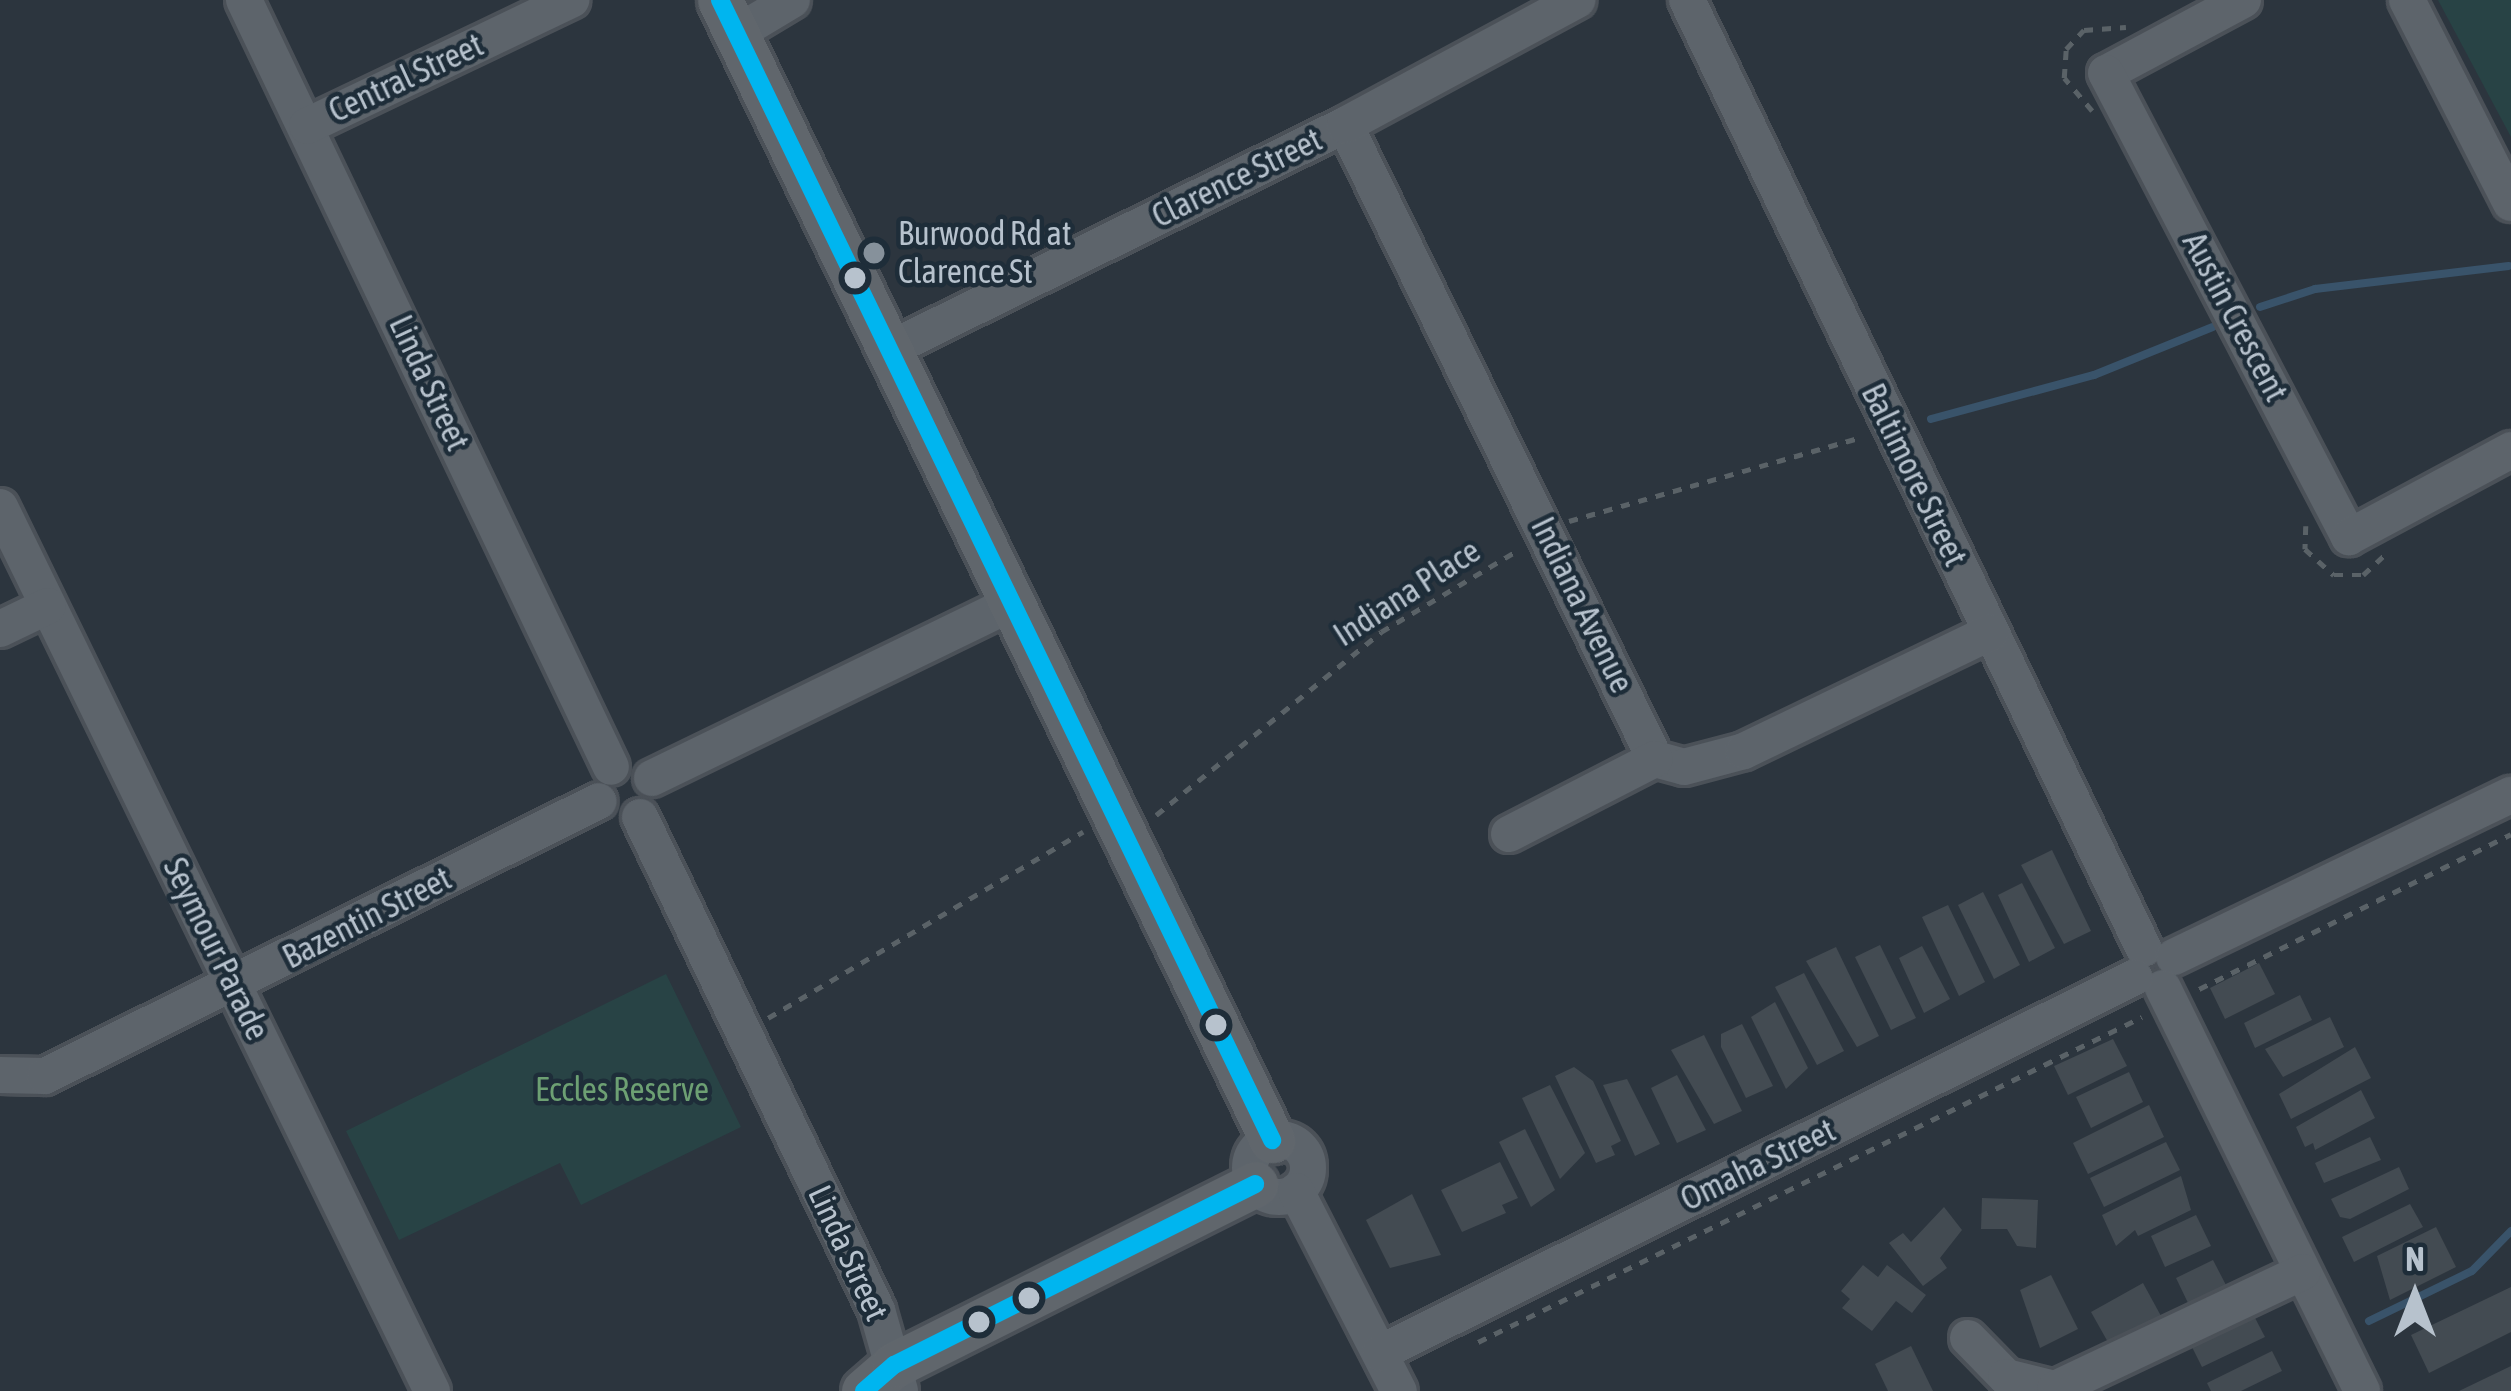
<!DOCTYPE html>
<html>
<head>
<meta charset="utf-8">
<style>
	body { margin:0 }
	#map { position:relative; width:2511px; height:1391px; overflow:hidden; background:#2c353e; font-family:"Asap Condensed",sans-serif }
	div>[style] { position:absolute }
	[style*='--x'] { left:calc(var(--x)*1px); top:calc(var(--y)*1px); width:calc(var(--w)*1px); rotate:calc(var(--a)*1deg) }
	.green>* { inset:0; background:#284345 }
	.stream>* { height:8px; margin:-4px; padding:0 4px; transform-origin:4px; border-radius:4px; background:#39536a }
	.building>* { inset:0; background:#434b52 }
	.path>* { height:4.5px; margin-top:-2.25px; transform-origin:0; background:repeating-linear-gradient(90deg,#5a6267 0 9px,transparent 0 18px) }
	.roads { filter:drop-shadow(3px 0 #4b5158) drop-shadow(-3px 0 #4b5158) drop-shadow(0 3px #4b5158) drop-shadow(0 -3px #4b5158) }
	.minor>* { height:36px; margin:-18px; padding:0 18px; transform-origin:18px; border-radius:18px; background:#5d646b }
	.minor>.ring { margin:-18px; padding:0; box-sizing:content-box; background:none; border:36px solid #5d646b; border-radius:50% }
	.major>* { height:45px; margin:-22.5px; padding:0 22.5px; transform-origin:22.5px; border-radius:22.5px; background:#60666c }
	.bus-1>* { height:18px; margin:-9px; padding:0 9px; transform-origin:9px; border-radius:9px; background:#00b5ef }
	.dots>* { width:33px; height:33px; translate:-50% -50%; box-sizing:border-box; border:6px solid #1e2d39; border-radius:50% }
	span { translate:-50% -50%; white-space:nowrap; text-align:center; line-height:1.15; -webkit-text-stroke:9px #1e2d39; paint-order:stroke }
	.street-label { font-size:33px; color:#b7c2cd }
	.poi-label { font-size:33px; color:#b7c2cd }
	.left { translate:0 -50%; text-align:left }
	.park-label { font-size:33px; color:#6da073 }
	.north { position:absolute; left:2355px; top:1235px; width:120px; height:120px; -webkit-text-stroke:9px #1e2d39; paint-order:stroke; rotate:0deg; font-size:33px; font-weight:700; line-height:48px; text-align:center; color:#b7c2cd }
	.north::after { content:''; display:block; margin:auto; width:42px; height:54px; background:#b7c2cd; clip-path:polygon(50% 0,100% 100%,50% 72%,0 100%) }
</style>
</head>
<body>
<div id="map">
	<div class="green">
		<div style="clip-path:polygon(2438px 0,2511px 0,2511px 137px)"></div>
		<div style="clip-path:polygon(666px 974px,741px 1127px,581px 1205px,560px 1163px,399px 1240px,346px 1131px)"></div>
	</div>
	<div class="stream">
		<div style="--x:2260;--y:307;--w:58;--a:-18.1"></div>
		<div style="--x:2315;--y:289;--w:195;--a:-6.8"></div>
		<div style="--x:1931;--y:419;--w:169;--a:-15.1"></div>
		<div style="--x:2094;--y:375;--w:128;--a:-22"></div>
		<div style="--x:2369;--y:1321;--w:114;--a:-25.9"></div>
		<div style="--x:2472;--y:1271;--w:56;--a:-45.7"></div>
	</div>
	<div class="building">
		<div style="clip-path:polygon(2052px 850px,2091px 931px,2064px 944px,2021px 865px)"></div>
		<div style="clip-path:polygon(2022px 883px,2055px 948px,2029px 962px,1998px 895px)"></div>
		<div style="clip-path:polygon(1983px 892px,2020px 965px,1994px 979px,1958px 905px)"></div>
		<div style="clip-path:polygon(1948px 905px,1985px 982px,1959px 996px,1922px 917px)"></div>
		<div style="clip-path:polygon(1880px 945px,1916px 1018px,1891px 1030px,1855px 957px)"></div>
		<div style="clip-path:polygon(1922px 946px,1950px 999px,1924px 1013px,1899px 958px)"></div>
		<div style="clip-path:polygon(1836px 947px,1879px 1036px,1857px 1047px,1806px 961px)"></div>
		<div style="clip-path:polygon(2259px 963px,2275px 994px,2225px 1019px,2210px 988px)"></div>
		<div style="clip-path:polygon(1804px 973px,1844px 1051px,1817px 1065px,1775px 987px)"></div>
		<div style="clip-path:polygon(2300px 995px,2312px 1020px,2255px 1048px,2244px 1023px)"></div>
		<div style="clip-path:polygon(1775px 1002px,1808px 1068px,1786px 1089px,1751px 1017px)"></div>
		<div style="clip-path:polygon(2330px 1017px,2344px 1047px,2283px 1077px,2265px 1049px)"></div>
		<div style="clip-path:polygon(1742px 1024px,1773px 1086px,1746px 1098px,1721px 1047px,1721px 1034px)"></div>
		<div style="clip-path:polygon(1704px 1035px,1742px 1111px,1714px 1124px,1671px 1050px)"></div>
		<div style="clip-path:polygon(2113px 1039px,2127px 1066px,2068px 1095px,2054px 1066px)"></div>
		<div style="clip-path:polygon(2355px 1047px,2371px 1078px,2291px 1119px,2279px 1094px)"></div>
		<div style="clip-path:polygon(1574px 1067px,1593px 1081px,1621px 1141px,1611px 1146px,1615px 1155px,1596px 1163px,1555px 1076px)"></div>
		<div style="clip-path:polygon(2129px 1072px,2143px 1102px,2091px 1128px,2076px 1097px)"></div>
		<div style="clip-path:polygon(1677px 1075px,1706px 1130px,1677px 1143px,1651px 1088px)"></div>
		<div style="clip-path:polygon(1627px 1079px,1660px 1144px,1635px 1156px,1603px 1085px)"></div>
		<div style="clip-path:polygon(1550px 1085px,1585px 1153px,1560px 1179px,1522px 1098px)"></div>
		<div style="clip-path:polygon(2361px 1090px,2375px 1118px,2315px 1150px,2313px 1143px,2305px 1147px,2296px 1127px)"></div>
		<div style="clip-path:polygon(2149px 1105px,2164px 1137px,2088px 1174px,2073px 1143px)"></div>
		<div style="clip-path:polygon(1525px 1129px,1555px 1190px,1531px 1207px,1499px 1142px)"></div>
		<div style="clip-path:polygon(2370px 1137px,2381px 1160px,2324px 1183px,2315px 1163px)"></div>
		<div style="clip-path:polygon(2166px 1142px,2180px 1170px,2104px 1207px,2090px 1178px)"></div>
		<div style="clip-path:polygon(1500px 1162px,1518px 1198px,1502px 1205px,1506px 1213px,1462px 1232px,1441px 1190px)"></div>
		<div style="clip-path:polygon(2399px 1167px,2409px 1189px,2350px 1219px,2340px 1217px,2331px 1199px)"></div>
		<div style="clip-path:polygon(2181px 1176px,2191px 1210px,2138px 1236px,2135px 1230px,2116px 1246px,2102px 1215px)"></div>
		<div style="clip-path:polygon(1412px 1194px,1441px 1255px,1390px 1268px,1366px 1220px)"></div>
		<div style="clip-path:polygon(1982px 1198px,2038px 1200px,2036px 1248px,2017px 1246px,2007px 1229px,1981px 1229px)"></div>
		<div style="clip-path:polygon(2410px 1204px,2423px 1227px,2354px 1262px,2342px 1237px)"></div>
		<div style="clip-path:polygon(1944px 1207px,1962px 1230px,1940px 1258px,1947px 1268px,1923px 1286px,1889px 1243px,1903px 1233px,1911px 1242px)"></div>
		<div style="clip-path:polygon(2196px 1215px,2211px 1246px,2165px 1267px,2151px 1236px)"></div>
		<div style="clip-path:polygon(2436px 1227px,2456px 1267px,2390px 1300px,2377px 1256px)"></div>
		<div style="clip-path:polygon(2213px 1260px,2227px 1287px,2189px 1305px,2176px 1278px)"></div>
		<div style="clip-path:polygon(1863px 1265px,1878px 1277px,1887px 1265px,1926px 1295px,1912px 1313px,1896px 1301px,1872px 1331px,1842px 1308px,1850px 1299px,1841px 1291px)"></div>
		<div style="clip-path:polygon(2051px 1275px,2078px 1329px,2040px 1348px,2020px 1290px)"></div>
		<div style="clip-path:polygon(2143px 1283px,2161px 1316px,2109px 1344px,2091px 1312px)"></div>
		<div style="clip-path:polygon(2511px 1287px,2511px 1332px,2429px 1373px,2411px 1335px)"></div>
		<div style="clip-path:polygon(2254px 1316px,2265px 1337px,2202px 1367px,2192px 1347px)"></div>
		<div style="clip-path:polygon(1911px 1346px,1933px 1391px,1888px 1391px,1875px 1364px)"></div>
		<div style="clip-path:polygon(2272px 1351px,2282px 1371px,2241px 1391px,2211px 1391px,2207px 1383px)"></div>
		<div style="clip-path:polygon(2511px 1366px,2511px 1391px,2459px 1391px)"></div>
	</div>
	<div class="path">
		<div style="--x:2092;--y:111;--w:43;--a:-130.3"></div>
		<div style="--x:2064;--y:78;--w:29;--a:-86"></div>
		<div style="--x:2066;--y:49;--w:26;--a:-47"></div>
		<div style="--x:2084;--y:30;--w:42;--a:-4.1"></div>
		<div style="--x:1569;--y:521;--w:301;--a:-16"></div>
		<div style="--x:2306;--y:526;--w:23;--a:92"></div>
		<div style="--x:2305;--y:549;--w:39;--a:42"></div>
		<div style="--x:2334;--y:575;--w:29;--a:0"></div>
		<div style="--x:2363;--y:575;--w:34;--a:-43"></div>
		<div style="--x:1156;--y:815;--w:290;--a:-39.1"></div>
		<div style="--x:1381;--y:632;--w:160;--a:-30.9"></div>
		<div style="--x:2199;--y:989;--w:348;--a:-26.4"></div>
		<div style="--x:768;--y:1018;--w:366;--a:-30.6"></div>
		<div style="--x:1478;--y:1342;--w:739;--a:-26.08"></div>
	</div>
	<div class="roads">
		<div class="minor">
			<div style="--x:244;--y:0;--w:850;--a:64.43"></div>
			<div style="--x:1687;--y:0;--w:1053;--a:64.29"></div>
			<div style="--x:2243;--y:0;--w:155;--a:151.9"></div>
			<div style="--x:2106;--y:73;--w:524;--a:62.36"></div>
			<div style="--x:2349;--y:537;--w:184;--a:-28.2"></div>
			<div style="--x:2407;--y:0;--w:228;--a:62.9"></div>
			<div style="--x:737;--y:33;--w:64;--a:-31"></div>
			<div style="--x:1345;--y:125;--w:706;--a:63.94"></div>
			<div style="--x:1655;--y:759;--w:30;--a:15"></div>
			<div style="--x:1684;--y:767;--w:62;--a:-14.9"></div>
			<div style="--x:1744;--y:751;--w:274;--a:-25.7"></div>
			<div style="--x:307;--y:126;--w:293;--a:-25.5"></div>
			<div style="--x:892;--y:348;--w:505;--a:-26.21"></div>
			<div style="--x:1345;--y:125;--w:264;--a:-28.3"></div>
			<div style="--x:0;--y:507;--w:984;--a:63.96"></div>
			<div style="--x:0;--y:629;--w:53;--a:-25.6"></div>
			<div style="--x:652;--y:778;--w:403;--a:-25.9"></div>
			<div style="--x:640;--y:817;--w:547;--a:64.32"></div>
			<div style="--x:877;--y:1310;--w:84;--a:74.1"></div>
			<div style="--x:1509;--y:834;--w:164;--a:-27.2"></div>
			<div style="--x:2174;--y:957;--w:374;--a:-25.7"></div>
			<div style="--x:2163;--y:988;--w:449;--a:63.7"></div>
			<div style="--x:0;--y:1075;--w:45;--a:1.3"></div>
			<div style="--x:45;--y:1076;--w:618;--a:-26.4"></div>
			<div class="ring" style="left:1250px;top:1139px;width:22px;height:22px"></div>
			<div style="--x:1296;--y:1191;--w:225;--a:62.8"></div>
			<div style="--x:1968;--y:1338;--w:54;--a:45.7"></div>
			<div style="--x:2006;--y:1377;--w:50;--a:13.8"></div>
			<div style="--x:2055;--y:1389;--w:274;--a:-25.3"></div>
			<div style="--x:1380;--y:1353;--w:843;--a:-26.47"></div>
		</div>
		<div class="major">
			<div style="--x:720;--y:0;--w:1267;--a:64.16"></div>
			<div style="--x:864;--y:1391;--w:40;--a:-41"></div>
			<div style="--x:894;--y:1365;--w:404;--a:-26.6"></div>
		</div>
	</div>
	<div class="bus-1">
		<div style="--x:720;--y:0;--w:1267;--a:64.16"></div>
		<div style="--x:864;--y:1391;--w:40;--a:-41"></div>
		<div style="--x:894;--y:1365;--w:404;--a:-26.6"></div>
	</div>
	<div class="dots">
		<div style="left:874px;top:253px;background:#86919b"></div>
		<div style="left:855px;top:278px;background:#b7c2cd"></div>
		<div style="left:1216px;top:1025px;background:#b7c2cd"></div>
		<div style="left:1029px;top:1298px;background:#b7c2cd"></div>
		<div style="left:979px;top:1322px;background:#b7c2cd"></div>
	</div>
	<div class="street-label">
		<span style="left:406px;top:78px;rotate:-25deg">Central Street</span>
		<span style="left:1237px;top:178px;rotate:-26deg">Clarence Street</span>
		<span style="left:2235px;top:317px;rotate:62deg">Austin Crescent</span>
		<span style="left:429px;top:383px;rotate:65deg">Linda Street</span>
		<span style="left:1914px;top:475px;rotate:64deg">Baltimore Street</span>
		<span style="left:1407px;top:593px;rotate:-33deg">Indiana Place</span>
		<span style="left:1582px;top:605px;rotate:64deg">Indiana Avenue</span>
		<span style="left:367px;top:918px;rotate:-27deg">Bazentin Street</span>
		<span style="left:216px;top:949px;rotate:64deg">Seymour Parade</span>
		<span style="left:1758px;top:1165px;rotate:-26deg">Omaha Street</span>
		<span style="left:848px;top:1253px;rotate:65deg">Linda Street</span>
	</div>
	<div class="poi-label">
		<span class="left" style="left:898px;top:253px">Burwood Rd at<br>Clarence St</span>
	</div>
	<div class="park-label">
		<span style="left:622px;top:1090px">Eccles Reserve</span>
	</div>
	<div class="north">N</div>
</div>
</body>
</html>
